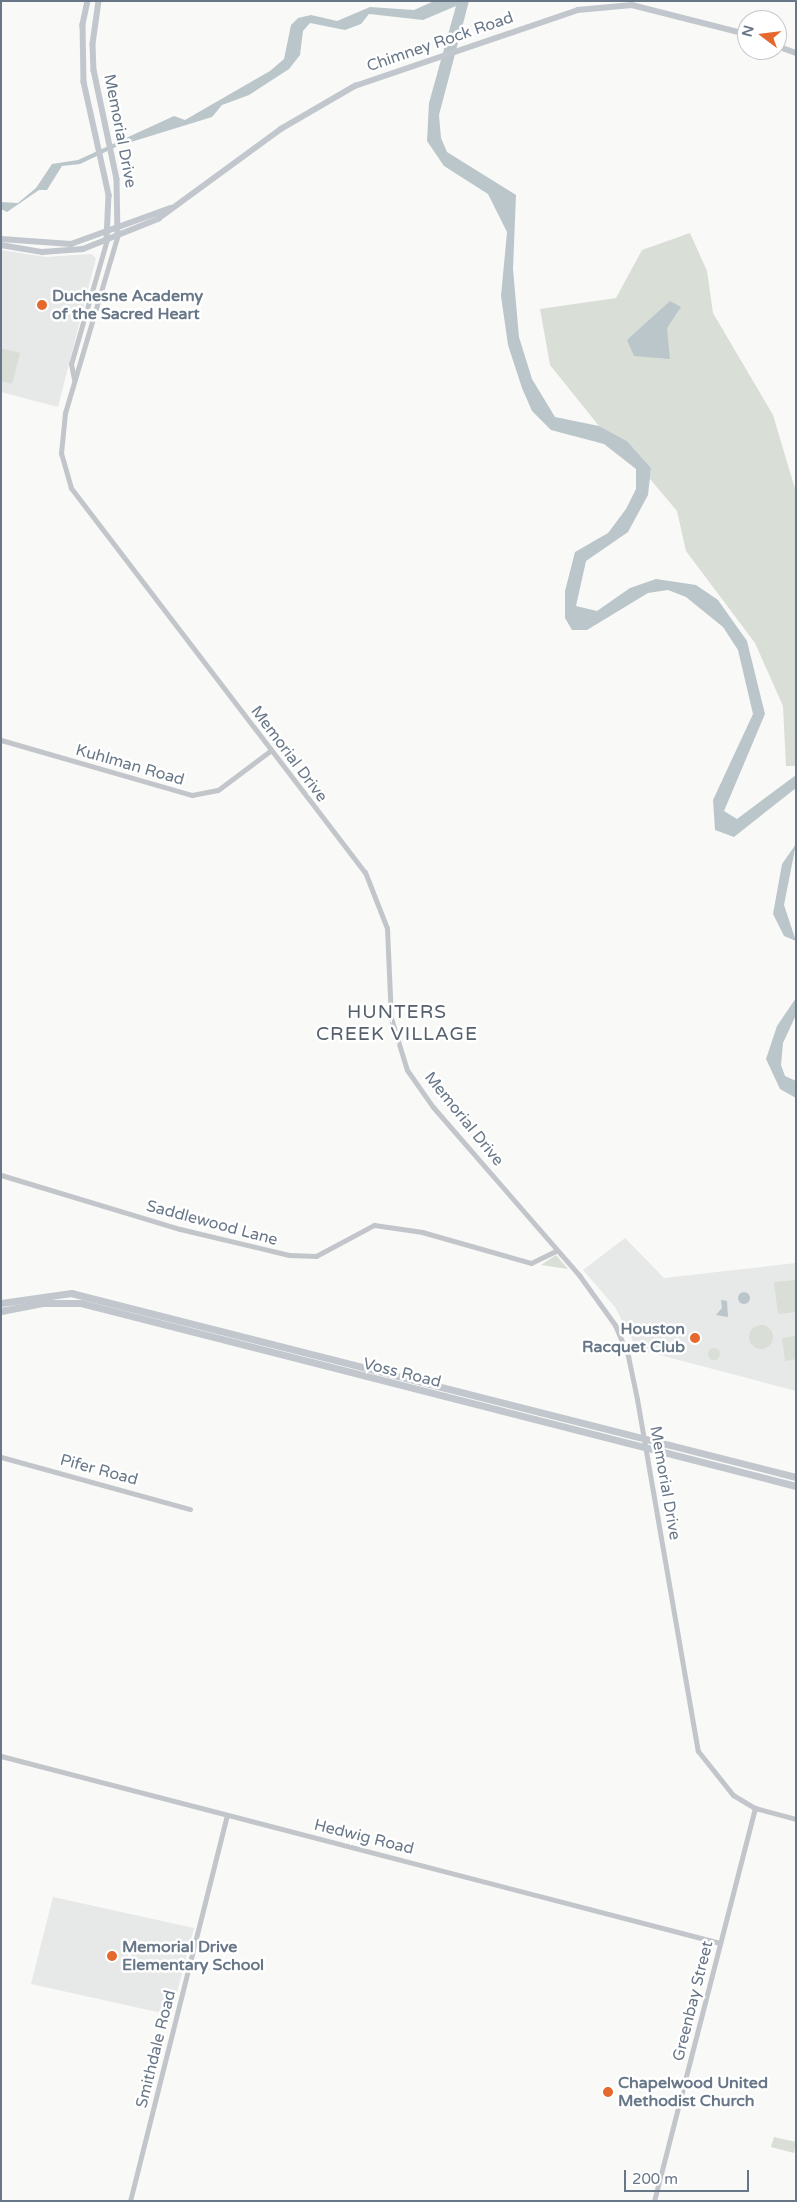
<!DOCTYPE html>
<html>
<head>
<meta charset="utf-8">
<style>
	body { margin:0 }
	#map { position:relative; width:797px; height:2202px; overflow:hidden; background:#f9f9f7; font-family:"Varela Round",sans-serif }
	div>[style] { position:absolute }
	[style*='--x'] { left:calc(var(--x)*1px); top:calc(var(--y)*1px); width:calc(var(--w)*1px); rotate:calc(var(--a)*1deg) }
	.built>* { inset:0; background:#e7e8e8 }
	.green>* { inset:0; background:#d9ded6 }
	.round { border-radius:50% }
	.water>* { inset:0; background:#bbc6cb }
	.tertiary>* { height:5px; margin:-2.5px; padding:0 2.5px; transform-origin:2.5px; border-radius:2.5px; background:#c2c6cb }
	.secondary>* { height:5.5px; margin:-2.75px; padding:0 2.75px; transform-origin:2.75px; border-radius:2.75px; background:#c2c7ce }
	.primary>* { height:7px; margin:-3.5px; padding:0 3.5px; transform-origin:3.5px; border-radius:3.5px; background:#c2c7ce }
	.dots>* { width:14px; height:14px; translate:-50% -50%; box-sizing:border-box; border:2px solid #fff; border-radius:50% }
	span { translate:-50% -50%; white-space:nowrap; text-align:center; line-height:1.15; -webkit-text-stroke:5px #fff; paint-order:stroke }
	.street-label { font-size:16px; color:#687788 }
	.poi-label { font-size:16px; color:#687788; font-weight:700 }
	.left { translate:0 -50%; text-align:left }
	.right { translate:-100% -50%; text-align:right }
	.quarter-label { font-size:19px; color:#56616d; letter-spacing:1px }
	.frame { position:absolute; inset:0; border:2px solid #687788; pointer-events:none }
	.north { position:absolute; left:737px; top:10px; width:50px; height:50px; box-sizing:border-box; background:#fff; border:1px solid #c3c9cf; border-radius:50%; rotate:285deg; font-size:14px; font-weight:700; line-height:20px; text-align:center; color:#687788 }
	.north::after { content:''; display:block; margin:auto; width:18px; height:22px; background:#e5682c; clip-path:polygon(50% 0,100% 100%,50% 72%,0 100%) }
	.scale { position:absolute; left:624px; top:2170px; width:125px; height:22px; box-sizing:border-box; border:2px solid #687788; border-top:0; padding-left:6px; font-size:15px; line-height:18px; white-space:nowrap; color:#687788; -webkit-text-stroke:4px #fff; paint-order:stroke }
</style>
</head>
<body>
<div id="map">
	<div class="built">
		<div style="clip-path:polygon(1px 250px,46px 257px,91px 254px,96px 258px,58px 407px,1px 392px)"></div>
		<div style="clip-path:polygon(625px 1238px,664px 1278px,796px 1263px,796px 1391px,637px 1349px,615px 1307px,583px 1270px)"></div>
		<div style="clip-path:polygon(53px 1897px,194px 1928px,171px 2015px,31px 1984px)"></div>
	</div>
	<div class="green">
		<div style="clip-path:polygon(690px 233px,707px 271px,713px 313px,773px 415px,796px 492px,796px 766px,786px 766px,783px 706px,755px 643px,686px 551px,677px 511px,650px 479px,651px 468px,627px 441px,599px 426px,550px 365px,540px 309px,616px 298px,642px 250px)"></div>
		<div style="clip-path:polygon(1px 348px,20px 353px,12px 384px,1px 381px)"></div>
		<div style="clip-path:polygon(556px 1255px,568px 1269px,541px 1265px)"></div>
		<div style="clip-path:polygon(796px 1280px,796px 1312px,778px 1314px,774px 1282px)"></div>
		<div class="round" style="left:749px;top:1325px;width:24px;height:24px"></div>
		<div style="clip-path:polygon(796px 1336px,796px 1359px,785px 1361px,782px 1338px)"></div>
		<div class="round" style="left:708px;top:1348px;width:12px;height:12px"></div>
		<div style="clip-path:polygon(774px 2137px,796px 2142px,794px 2153px,771px 2147px)"></div>
	</div>
	<div class="water">
		<div style="clip-path:polygon(434px 1px,469px 1px,439px 115px,441px 138px,447px 152px,516px 195px,513px 269px,519px 337px,532px 379px,555px 417px,599px 426px,627px 441px,651px 468px,648px 495px,628px 532px,586px 561px,576px 606px,597px 611px,630px 588px,656px 579px,696px 585px,718px 600px,747px 641px,765px 714px,724px 811px,737px 819px,796px 775px,796px 788px,734px 837px,715px 830px,713px 800px,753px 714px,738px 650px,723px 627px,686px 597px,668px 590px,648px 593px,587px 630px,572px 630px,565px 618px,565px 591px,575px 552px,608px 533px,626px 509px,636px 489px,636px 469px,604px 444px,551px 430px,532px 411px,522px 388px,508px 345px,501px 296px,507px 232px,488px 194px,444px 166px,427px 141px,429px 103px,456px 6px,423px 20px,369px 14px,361px 24px,345px 30px,310px 23px,303px 31px,300px 55px,289px 69px,249px 95px,222px 105px,212px 117px,118px 146px,80px 164px,62px 166px,47px 190px,39px 190px,7px 212px,1px 209px,1px 202px,18px 203px,36px 188px,52px 164px,78px 160px,174px 116px,185px 120px,270px 71px,284px 59px,291px 25px,298px 18px,311px 15px,337px 21px,370px 7px,414px 10px)"></div>
		<div style="clip-path:polygon(670px 301px,681px 307px,667px 328px,670px 359px,634px 356px,627px 340px)"></div>
		<div style="clip-path:polygon(796px 844px,784px 905px,796px 941px,784px 936px,773px 914px,782px 864px)"></div>
		<div style="clip-path:polygon(796px 998px,796px 1015px,783px 1043px,781px 1065px,785px 1076px,796px 1081px,796px 1098px,780px 1089px,766px 1059px,777px 1026px)"></div>
		<div class="round" style="left:738px;top:1292px;width:12px;height:12px"></div>
		<div style="clip-path:polygon(721px 1300px,727px 1301px,728px 1317px,716px 1315px,722px 1308px)"></div>
	</div>
	<div class="tertiary">
		<div style="--x:118;--y:234;--w:187;--a:106.5"></div>
		<div style="--x:65;--y:413;--w:40;--a:95.7"></div>
		<div style="--x:61;--y:453;--w:36;--a:74"></div>
		<div style="--x:71;--y:488;--w:484;--a:52.6"></div>
		<div style="--x:365;--y:872;--w:60;--a:68.6"></div>
		<div style="--x:387;--y:928;--w:90;--a:87.5"></div>
		<div style="--x:391;--y:1018;--w:54;--a:72.9"></div>
		<div style="--x:407;--y:1070;--w:45;--a:54.9"></div>
		<div style="--x:433;--y:1107;--w:223;--a:49"></div>
		<div style="--x:579;--y:1275;--w:62;--a:54.2"></div>
		<div style="--x:615;--y:1325;--w:34;--a:67"></div>
		<div style="--x:628;--y:1356;--w:44;--a:78.2"></div>
		<div style="--x:637;--y:1399;--w:357;--a:80.2"></div>
		<div style="--x:698;--y:1751;--w:56;--a:51.5"></div>
		<div style="--x:733;--y:1795;--w:26;--a:31"></div>
		<div style="--x:755;--y:1808;--w:42;--a:15"></div>
		<div style="--x:74;--y:379;--w:15;--a:-101"></div>
		<div style="--x:71;--y:364;--w:130;--a:-73.9"></div>
		<div style="--x:1;--y:740;--w:199;--a:16.1"></div>
		<div style="--x:192;--y:795;--w:26;--a:-11"></div>
		<div style="--x:218;--y:790;--w:65;--a:-36.9"></div>
		<div style="--x:1;--y:1175;--w:187;--a:16.8"></div>
		<div style="--x:180;--y:1229;--w:112;--a:13.4"></div>
		<div style="--x:289;--y:1255;--w:27;--a:2"></div>
		<div style="--x:316;--y:1256;--w:66;--a:-28.1"></div>
		<div style="--x:374;--y:1225;--w:49;--a:8.3"></div>
		<div style="--x:422;--y:1232;--w:113;--a:15.9"></div>
		<div style="--x:531;--y:1263;--w:28;--a:-26"></div>
		<div style="--x:1;--y:1457;--w:196;--a:15.4"></div>
		<div style="--x:1;--y:1756;--w:743;--a:14.58"></div>
		<div style="--x:130;--y:2201;--w:397;--a:-75.9"></div>
		<div style="--x:654;--y:2201;--w:406;--a:-75.6"></div>
	</div>
	<div class="secondary">
		<div style="--x:88;--y:1;--w:25;--a:102"></div>
		<div style="--x:83;--y:25;--w:57;--a:89"></div>
		<div style="--x:84;--y:82;--w:116;--a:77.5"></div>
		<div style="--x:109;--y:195;--w:44;--a:92.6"></div>
		<div style="--x:99;--y:1;--w:43;--a:97.9"></div>
		<div style="--x:93;--y:44;--w:26;--a:88"></div>
		<div style="--x:94;--y:70;--w:111;--a:78.1"></div>
		<div style="--x:117;--y:179;--w:55;--a:89"></div>
		<div style="--x:777;--y:46;--w:20;--a:20"></div>
		<div style="--x:1;--y:239;--w:70;--a:4.1"></div>
		<div style="--x:71;--y:244;--w:106;--a:-19.8"></div>
		<div style="--x:1;--y:245;--w:42;--a:9.7"></div>
		<div style="--x:42;--y:252;--w:41;--a:-4.2"></div>
		<div style="--x:83;--y:249;--w:81;--a:-21.8"></div>
		<div style="--x:158;--y:219;--w:152;--a:-36.2"></div>
		<div style="--x:281;--y:129;--w:86;--a:-30.2"></div>
		<div style="--x:355;--y:86;--w:236;--a:-18.8"></div>
		<div style="--x:578;--y:10;--w:54;--a:-5.3"></div>
		<div style="--x:632;--y:5;--w:119;--a:14.2"></div>
	</div>
	<div class="primary">
		<div style="--x:1;--y:1303;--w:71;--a:-8.1"></div>
		<div style="--x:71;--y:1293;--w:748;--a:14.24"></div>
		<div style="--x:1;--y:1311;--w:42;--a:-11"></div>
		<div style="--x:42;--y:1303;--w:39;--a:0"></div>
		<div style="--x:81;--y:1303;--w:738;--a:14.36"></div>
	</div>
	<div class="dots">
		<div style="left:42px;top:305px;background:#e5682c"></div>
		<div style="left:695px;top:1338px;background:#e5682c"></div>
		<div style="left:112px;top:1956px;background:#e5682c"></div>
		<div style="left:608px;top:2092px;background:#e5682c"></div>
	</div>
	<div class="street-label">
		<span style="left:440px;top:42px;rotate:-19deg">Chimney Rock Road</span>
		<span style="left:120px;top:131px;rotate:79deg">Memorial Drive</span>
		<span style="left:289px;top:754px;rotate:53deg">Memorial Drive</span>
		<span style="left:130px;top:765px;rotate:16deg">Kuhlman Road</span>
		<span style="left:464px;top:1119px;rotate:51deg">Memorial Drive</span>
		<span style="left:212px;top:1223px;rotate:15deg">Saddlewood Lane</span>
		<span style="left:402px;top:1373px;rotate:14deg">Voss Road</span>
		<span style="left:99px;top:1470px;rotate:15deg">Pifer Road</span>
		<span style="left:665px;top:1483px;rotate:80deg">Memorial Drive</span>
		<span style="left:364px;top:1837px;rotate:14deg">Hedwig Road</span>
		<span style="left:693px;top:2001px;rotate:-76deg">Greenbay Street</span>
		<span style="left:156px;top:2049px;rotate:-76deg">Smithdale Road</span>
	</div>
	<div class="poi-label">
		<span class="left" style="left:52px;top:305px">Duchesne Academy<br>of the Sacred Heart</span>
		<span class="right" style="left:685px;top:1338px">Houston<br>Racquet Club</span>
		<span class="left" style="left:122px;top:1956px">Memorial Drive<br>Elementary School</span>
		<span class="left" style="left:618px;top:2092px">Chapelwood United<br>Methodist Church</span>
	</div>
	<div class="quarter-label">
		<span style="left:397px;top:1024px">HUNTERS<br>CREEK VILLAGE</span>
	</div>
	<div class="frame"></div>
	<div class="north">N</div>
	<div class="scale">200 m</div>
</div>
</body>
</html>
